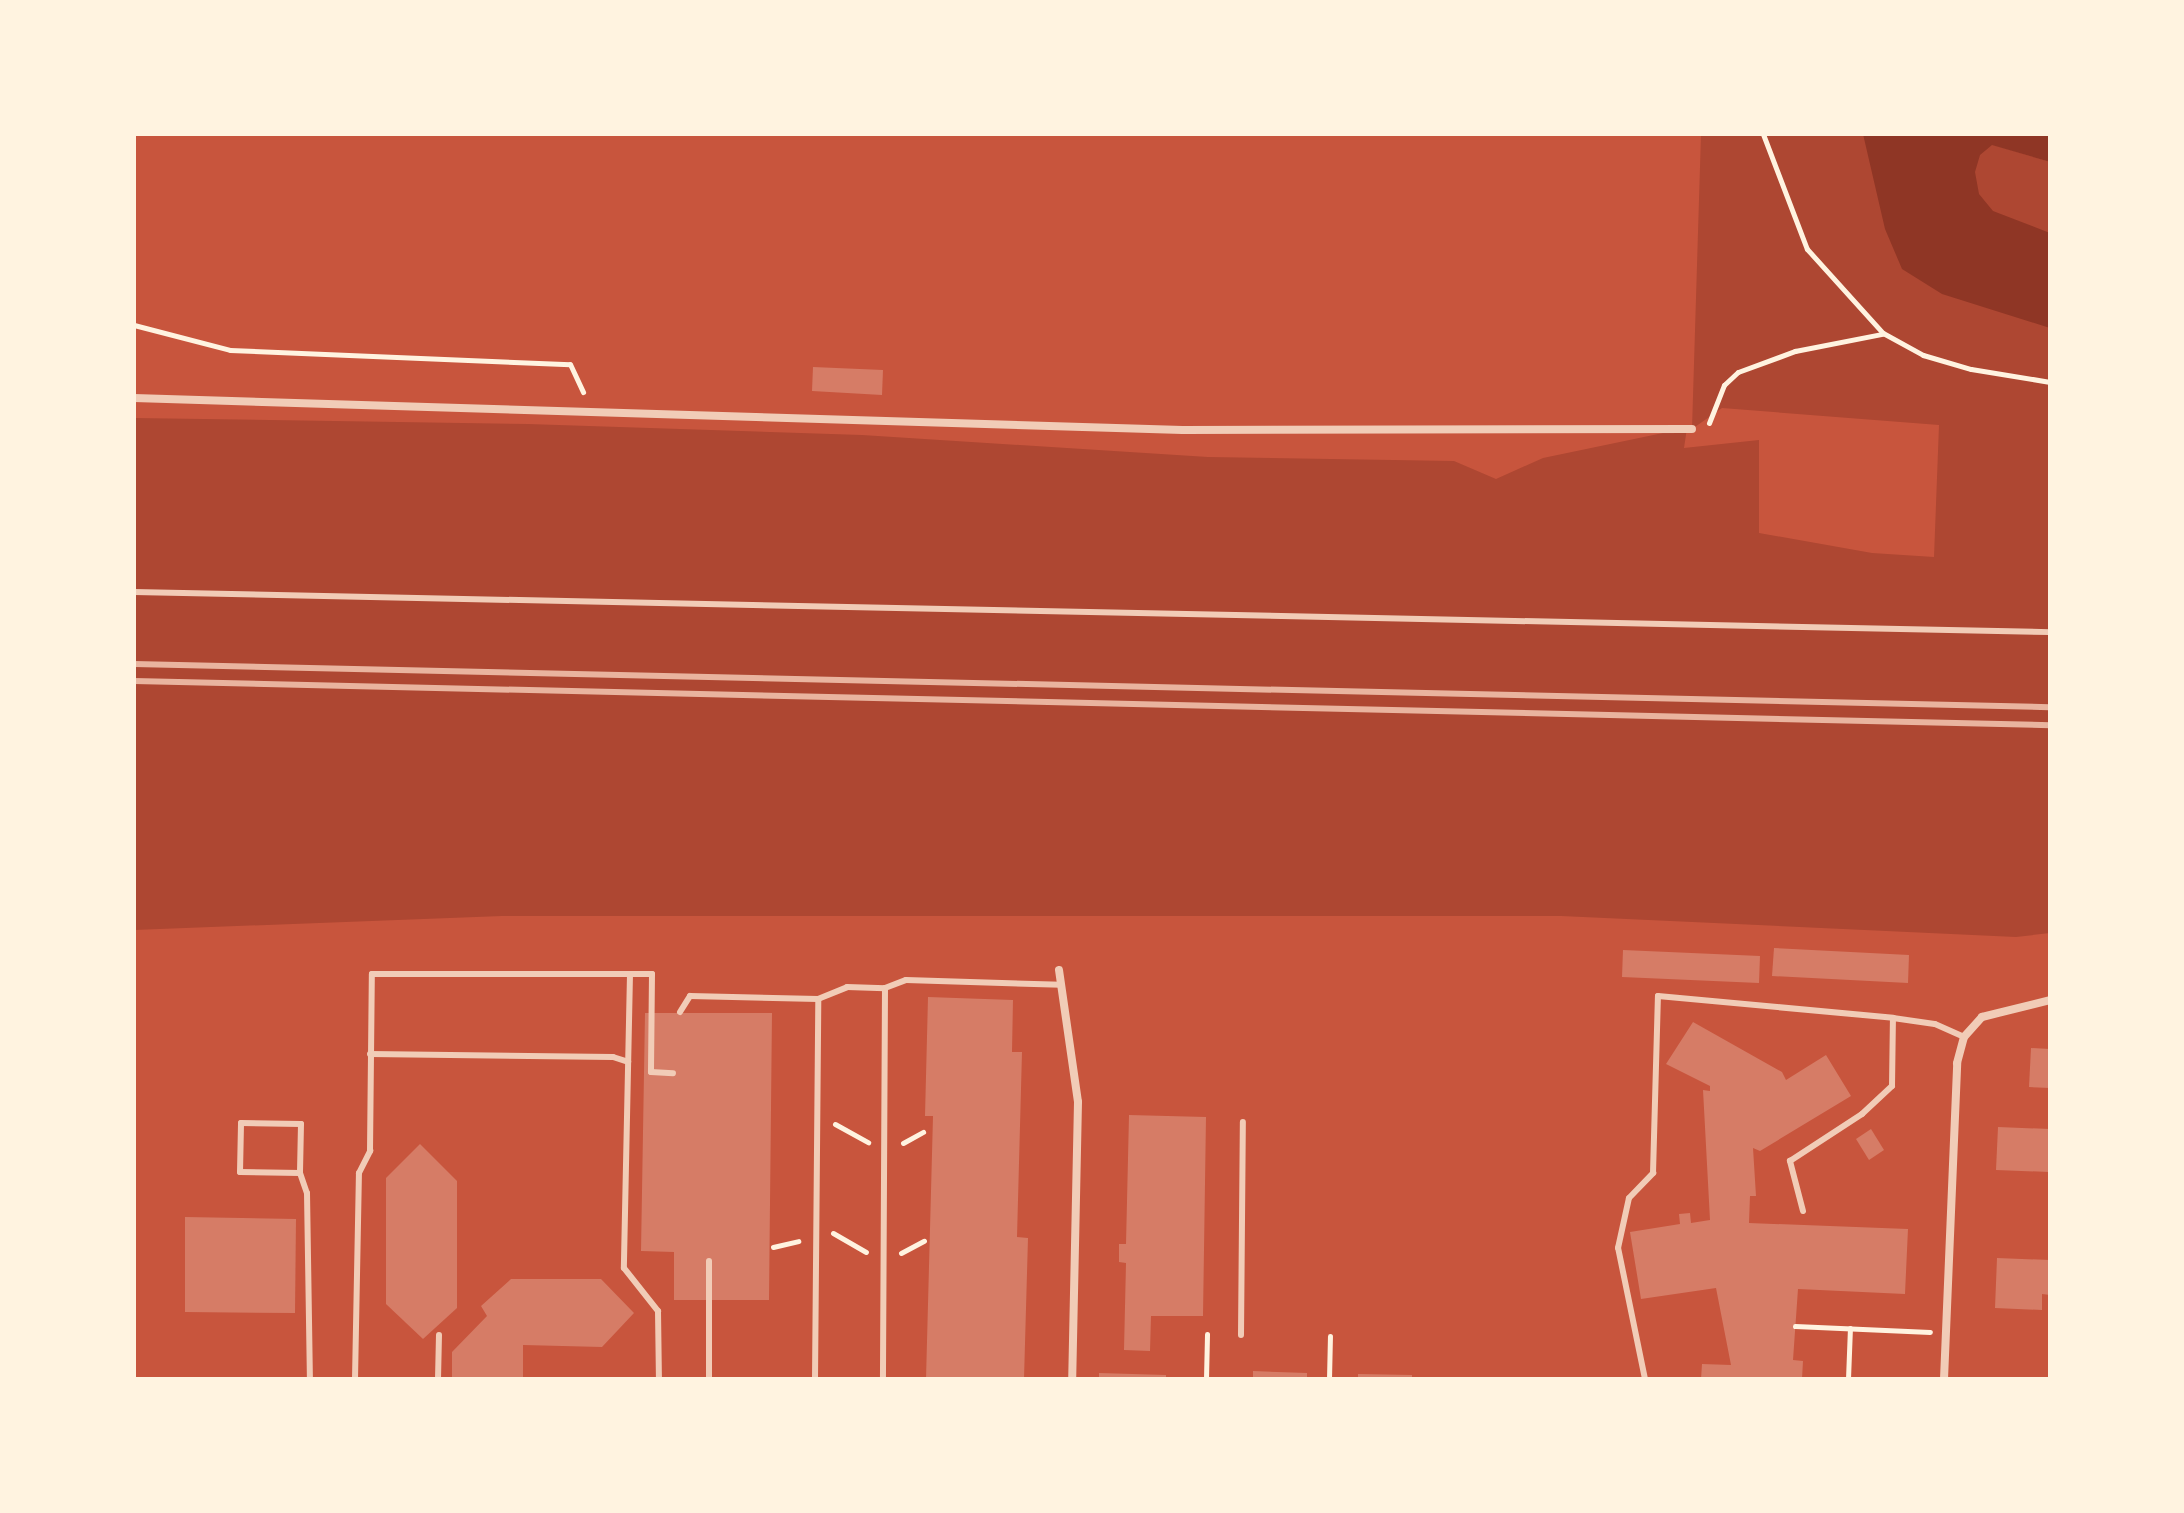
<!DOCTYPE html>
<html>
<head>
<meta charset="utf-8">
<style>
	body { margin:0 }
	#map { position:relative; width:2184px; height:1513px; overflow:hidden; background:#c8553d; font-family:Helvetica,sans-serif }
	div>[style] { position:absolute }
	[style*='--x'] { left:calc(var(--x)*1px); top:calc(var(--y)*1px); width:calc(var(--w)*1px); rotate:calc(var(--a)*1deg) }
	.green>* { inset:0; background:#ae4732 }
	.water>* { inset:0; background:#8f3625 }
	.building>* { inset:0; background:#d67c66 }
	.path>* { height:5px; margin:-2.5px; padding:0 2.5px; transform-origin:2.5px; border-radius:2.5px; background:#fff3e0 }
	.service>* { height:6px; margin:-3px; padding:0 3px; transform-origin:3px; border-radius:3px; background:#f1ccb7 }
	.minor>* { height:8px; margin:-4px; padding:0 4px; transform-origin:4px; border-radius:4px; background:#f1ccb7 }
	.rail>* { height:6px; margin:-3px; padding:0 3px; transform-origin:3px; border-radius:3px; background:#e9b49f }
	span { translate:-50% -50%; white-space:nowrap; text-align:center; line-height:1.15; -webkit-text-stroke:7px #fff3e0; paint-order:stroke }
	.frame { position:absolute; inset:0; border:136px solid #fff3e0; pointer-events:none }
</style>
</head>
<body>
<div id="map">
	<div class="green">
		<div style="clip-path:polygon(1701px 134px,1958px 134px,2050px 162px,2050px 933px,2016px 937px,1561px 916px,502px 916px,134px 930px,134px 418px,528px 424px,862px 435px,1208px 457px,1454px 461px,1496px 479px,1543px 458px,1687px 428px,1684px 448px,1759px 440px,1759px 533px,1872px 553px,1934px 557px,1939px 425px,1722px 408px,1692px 429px)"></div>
	</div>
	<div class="water">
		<div style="clip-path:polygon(1863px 134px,2050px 134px,2050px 162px,1992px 145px,1980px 155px,1975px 172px,1979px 194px,1993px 211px,2050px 233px,2050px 328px,1942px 294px,1902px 269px,1885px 229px)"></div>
	</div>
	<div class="building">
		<div style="clip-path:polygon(813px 367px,883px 370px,882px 395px,812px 391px)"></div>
		<div style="clip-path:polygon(1774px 948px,1909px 955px,1908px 983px,1772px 976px)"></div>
		<div style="clip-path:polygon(1623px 950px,1760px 956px,1759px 983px,1622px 977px)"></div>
		<div style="clip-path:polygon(928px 997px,1013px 1000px,1012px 1052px,1022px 1052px,1017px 1237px,1028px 1238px,1024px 1379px,926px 1379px,933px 1116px,925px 1116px)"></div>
		<div style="clip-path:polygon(645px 1013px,772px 1013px,769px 1300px,674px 1300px,674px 1252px,641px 1251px)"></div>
		<div style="clip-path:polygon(1693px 1022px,1782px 1072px,1786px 1080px,1826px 1055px,1851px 1096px,1760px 1151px,1753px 1148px,1756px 1196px,1750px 1196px,1749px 1223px,1908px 1229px,1905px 1294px,1798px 1289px,1793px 1360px,1803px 1361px,1802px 1379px,1701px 1379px,1702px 1364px,1731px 1365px,1716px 1288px,1641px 1299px,1630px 1232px,1680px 1224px,1679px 1214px,1690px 1213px,1691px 1223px,1710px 1220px,1703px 1090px,1710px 1091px,1710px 1086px,1666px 1064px)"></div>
		<div style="clip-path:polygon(2031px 1048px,2050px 1049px,2050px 1088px,2029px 1087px)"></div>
		<div style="clip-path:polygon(1129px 1115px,1206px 1117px,1203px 1316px,1151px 1316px,1150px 1351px,1124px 1350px,1126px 1263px,1119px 1262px,1119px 1244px,1126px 1244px)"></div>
		<div style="clip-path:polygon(1998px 1127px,2050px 1129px,2049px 1172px,1996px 1170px)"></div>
		<div style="clip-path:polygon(1871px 1129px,1884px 1150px,1869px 1160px,1856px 1139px)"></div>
		<div style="clip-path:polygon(420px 1144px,457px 1181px,457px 1308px,423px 1339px,386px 1304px,386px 1178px)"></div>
		<div style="clip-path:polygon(185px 1217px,296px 1219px,295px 1313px,185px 1312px)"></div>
		<div style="clip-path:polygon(1997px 1258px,2050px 1260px,2050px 1295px,2042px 1294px,2042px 1310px,1995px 1308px)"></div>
		<div style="clip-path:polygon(511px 1279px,601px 1279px,634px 1313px,602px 1347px,523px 1345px,523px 1379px,452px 1379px,452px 1352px,487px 1316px,481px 1306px)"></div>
		<div style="clip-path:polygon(1253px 1371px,1307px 1373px,1307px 1379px,1253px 1379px)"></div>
		<div style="clip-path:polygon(1099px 1373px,1166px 1375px,1166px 1379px,1099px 1379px)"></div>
		<div style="clip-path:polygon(1358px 1374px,1412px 1375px,1412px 1379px,1358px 1379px)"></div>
	</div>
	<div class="path">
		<div style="--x:1763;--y:134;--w:123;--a:69.1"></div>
		<div style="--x:1807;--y:249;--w:113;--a:47.9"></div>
		<div style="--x:1883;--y:333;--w:46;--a:28.8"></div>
		<div style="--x:1923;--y:355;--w:50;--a:16.3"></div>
		<div style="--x:1971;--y:369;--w:80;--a:9.3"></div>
		<div style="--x:134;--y:325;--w:99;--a:14.6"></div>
		<div style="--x:230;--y:350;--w:340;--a:2.4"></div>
		<div style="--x:570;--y:364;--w:31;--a:65"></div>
		<div style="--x:1709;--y:423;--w:41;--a:-68.5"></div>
		<div style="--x:1724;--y:385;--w:19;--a:-43"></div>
		<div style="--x:1738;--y:372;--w:61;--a:-20.2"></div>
		<div style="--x:1795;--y:351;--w:89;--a:-11.1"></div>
		<div style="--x:835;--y:1124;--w:38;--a:29"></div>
		<div style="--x:903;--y:1143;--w:23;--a:-29"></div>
		<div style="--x:833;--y:1233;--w:38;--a:30"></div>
		<div style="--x:773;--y:1247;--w:26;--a:-13"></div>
		<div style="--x:901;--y:1253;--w:26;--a:-28"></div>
		<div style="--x:1795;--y:1326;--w:135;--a:2.5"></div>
		<div style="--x:1206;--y:1379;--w:45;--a:-88.7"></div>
		<div style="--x:1329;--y:1379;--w:43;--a:-88.7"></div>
		<div style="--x:1848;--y:1379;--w:51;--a:-87.8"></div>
	</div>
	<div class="service">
		<div style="--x:134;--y:592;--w:1916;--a:1.2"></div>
		<div style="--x:630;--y:974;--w:294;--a:91.2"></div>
		<div style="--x:624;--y:1268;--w:55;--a:51.7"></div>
		<div style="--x:658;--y:1311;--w:68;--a:89.2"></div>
		<div style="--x:885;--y:988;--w:22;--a:-21"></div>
		<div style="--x:906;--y:980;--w:155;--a:1.8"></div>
		<div style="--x:680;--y:1012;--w:19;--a:-58"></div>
		<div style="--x:690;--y:996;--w:128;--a:1.3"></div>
		<div style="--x:370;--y:1054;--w:243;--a:0.7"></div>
		<div style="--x:613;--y:1057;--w:16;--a:18"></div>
		<div style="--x:241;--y:1123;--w:60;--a:1"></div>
		<div style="--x:301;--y:1124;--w:49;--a:91.2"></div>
		<div style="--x:300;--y:1173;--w:60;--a:-179"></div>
		<div style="--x:240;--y:1172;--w:49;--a:-88.8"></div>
		<div style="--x:300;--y:1173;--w:21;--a:71"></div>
		<div style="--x:307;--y:1193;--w:186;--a:89.1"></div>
		<div style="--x:1803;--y:1211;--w:52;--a:-104.6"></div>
		<div style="--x:1790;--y:1161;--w:86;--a:-33.1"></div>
		<div style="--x:1862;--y:1114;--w:41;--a:-43"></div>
		<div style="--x:1892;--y:1086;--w:68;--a:-89.2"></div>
		<div style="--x:1241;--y:1335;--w:213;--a:-89.5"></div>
		<div style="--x:355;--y:1379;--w:206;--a:-88.9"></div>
		<div style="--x:359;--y:1173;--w:25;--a:-63"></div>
		<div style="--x:370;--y:1151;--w:177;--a:-89.4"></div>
		<div style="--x:372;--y:974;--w:280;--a:0"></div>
		<div style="--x:652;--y:974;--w:98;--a:90.6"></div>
		<div style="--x:651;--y:1072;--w:22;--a:3"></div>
		<div style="--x:438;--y:1379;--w:44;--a:-88.7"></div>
		<div style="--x:709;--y:1379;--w:118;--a:-90"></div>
		<div style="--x:815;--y:1379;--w:380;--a:-89.5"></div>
		<div style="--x:818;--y:999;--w:31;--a:-22"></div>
		<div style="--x:847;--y:987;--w:38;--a:2"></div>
		<div style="--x:885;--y:988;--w:391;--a:90.3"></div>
		<div style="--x:1645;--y:1379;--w:134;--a:-101.6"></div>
		<div style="--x:1618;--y:1248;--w:51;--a:-77.6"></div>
		<div style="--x:1629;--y:1198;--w:35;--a:-46"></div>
		<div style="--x:1653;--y:1173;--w:177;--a:-88.4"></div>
		<div style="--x:1658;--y:996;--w:236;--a:5.3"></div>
		<div style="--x:1893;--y:1018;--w:42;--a:8.1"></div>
		<div style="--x:1935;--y:1024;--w:32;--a:24"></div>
	</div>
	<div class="minor">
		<div style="--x:134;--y:398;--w:1049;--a:1.75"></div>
		<div style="--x:1183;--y:430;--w:509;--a:-0.11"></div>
		<div style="--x:1059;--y:970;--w:133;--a:81.8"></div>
		<div style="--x:1078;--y:1102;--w:277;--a:91.2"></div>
		<div style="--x:1944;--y:1379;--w:316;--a:-87.6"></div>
		<div style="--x:1957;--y:1063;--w:27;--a:-75"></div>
		<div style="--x:1964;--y:1037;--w:27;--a:-48"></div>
		<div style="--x:1982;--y:1017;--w:70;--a:-14"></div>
	</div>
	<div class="rail">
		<div style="--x:134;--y:664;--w:1916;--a:1.29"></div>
		<div style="--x:134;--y:681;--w:1917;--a:1.32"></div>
	</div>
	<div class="frame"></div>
</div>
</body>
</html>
